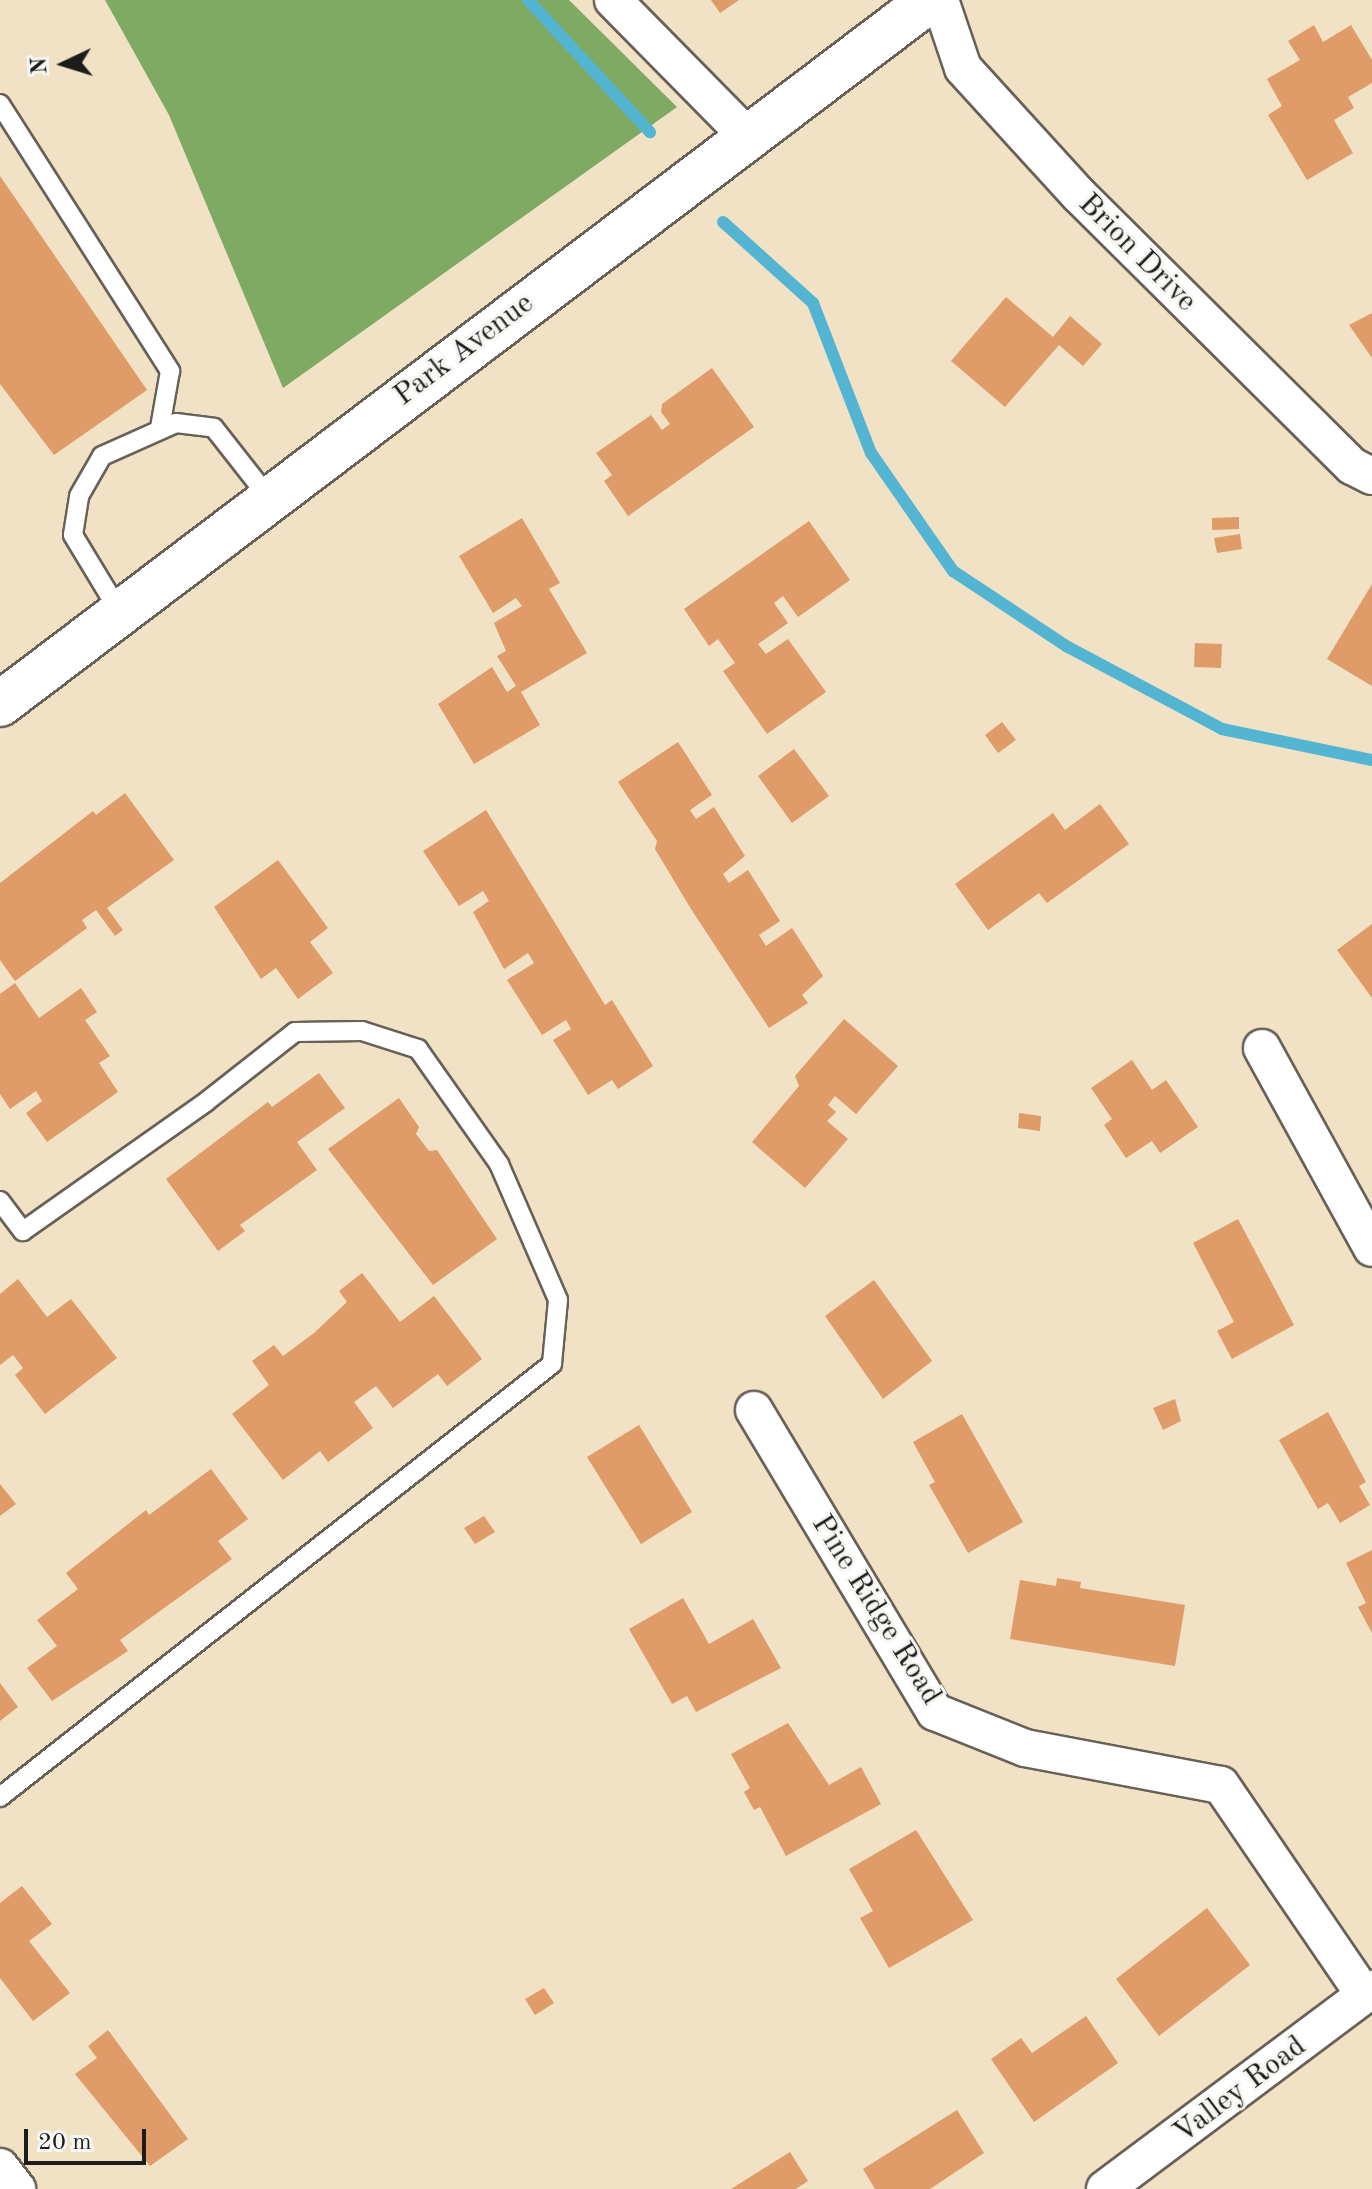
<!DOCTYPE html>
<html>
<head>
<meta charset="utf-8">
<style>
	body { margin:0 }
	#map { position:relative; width:1372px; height:2189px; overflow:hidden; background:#f1e1c5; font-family:"Old Standard TT",serif }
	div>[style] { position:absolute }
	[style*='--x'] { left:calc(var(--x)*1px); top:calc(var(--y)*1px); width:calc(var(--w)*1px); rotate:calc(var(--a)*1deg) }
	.forest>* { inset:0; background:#7eaa63 }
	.stream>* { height:12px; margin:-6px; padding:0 6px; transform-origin:6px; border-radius:6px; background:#53b5d2 }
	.building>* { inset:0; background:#df9c68 }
	.roads { filter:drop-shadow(2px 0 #676157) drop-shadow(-2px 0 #676157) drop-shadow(0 2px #676157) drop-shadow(0 -2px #676157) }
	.lane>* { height:18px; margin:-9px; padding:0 9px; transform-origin:9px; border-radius:9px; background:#fff }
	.street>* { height:36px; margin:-18px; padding:0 18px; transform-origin:18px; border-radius:18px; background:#fff }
	.secondary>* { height:44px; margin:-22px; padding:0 22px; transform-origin:22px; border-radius:22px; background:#fff }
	span { translate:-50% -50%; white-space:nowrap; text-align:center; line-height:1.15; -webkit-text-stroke:6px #f6f6f2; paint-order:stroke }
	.street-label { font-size:30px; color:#1c1c1c }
	.north { position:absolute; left:24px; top:24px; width:80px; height:80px; -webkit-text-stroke:6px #f6f6f2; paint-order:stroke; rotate:266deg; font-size:22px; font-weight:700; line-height:32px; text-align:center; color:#1c1c1c }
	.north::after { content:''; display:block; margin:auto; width:28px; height:36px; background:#1c1c1c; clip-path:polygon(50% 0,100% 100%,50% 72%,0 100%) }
	.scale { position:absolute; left:24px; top:2129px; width:122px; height:36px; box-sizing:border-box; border:4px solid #1c1c1c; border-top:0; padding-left:10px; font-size:24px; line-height:28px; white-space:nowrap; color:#1c1c1c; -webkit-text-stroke:6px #f6f6f2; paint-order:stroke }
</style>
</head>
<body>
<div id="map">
	<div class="forest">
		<div style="clip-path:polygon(105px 0,569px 0,677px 107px,283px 388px,169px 115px)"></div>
	</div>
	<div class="stream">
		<div style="--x:528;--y:0;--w:180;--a:47.3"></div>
		<div style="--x:723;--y:222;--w:121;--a:42"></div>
		<div style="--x:813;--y:303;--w:161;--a:68.9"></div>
		<div style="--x:871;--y:453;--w:144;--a:55.2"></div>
		<div style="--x:953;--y:571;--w:138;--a:33.5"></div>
		<div style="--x:1068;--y:647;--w:174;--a:28"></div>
		<div style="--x:1222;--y:729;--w:153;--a:11.7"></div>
	</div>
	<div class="building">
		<div style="clip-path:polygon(711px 0,739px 0,720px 13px)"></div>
		<div style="clip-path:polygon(1314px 25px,1323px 42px,1351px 25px,1372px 60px,1372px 83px,1348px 97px,1354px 108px,1334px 120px,1353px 153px,1307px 180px,1268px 115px,1282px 106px,1267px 79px,1300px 60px,1288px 41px)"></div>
		<div style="clip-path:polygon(0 176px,147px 390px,54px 455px,0 384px)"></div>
		<div style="clip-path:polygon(1006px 297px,1053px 337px,1070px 316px,1102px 344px,1083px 366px,1059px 345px,1005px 407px,951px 361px)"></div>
		<div style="clip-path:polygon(1372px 313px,1372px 358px,1349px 325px)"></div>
		<div style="clip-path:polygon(712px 368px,754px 427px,628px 516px,604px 481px,612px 475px,596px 453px,651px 415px,662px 430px,670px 424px,661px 412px,662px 404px)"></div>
		<div style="clip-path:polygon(1239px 517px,1239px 529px,1212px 530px,1212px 518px)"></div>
		<div style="clip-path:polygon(522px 518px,560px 583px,549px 589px,587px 653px,521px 692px,540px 725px,474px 764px,438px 704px,492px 667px,507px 692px,516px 686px,497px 656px,506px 651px,494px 623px,522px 606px,516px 598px,493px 613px,459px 556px)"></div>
		<div style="clip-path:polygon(809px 521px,850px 580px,798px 617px,783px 596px,774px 603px,788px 623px,758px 644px,766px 654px,788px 639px,826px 692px,767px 734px,723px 671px,735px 663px,718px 639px,709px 646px,684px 609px)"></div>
		<div style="clip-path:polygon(1240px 534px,1242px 549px,1217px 553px,1214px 538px)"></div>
		<div style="clip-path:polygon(1372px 584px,1372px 686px,1327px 659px)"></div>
		<div style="clip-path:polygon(1195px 643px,1222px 644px,1221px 668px,1194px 667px)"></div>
		<div style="clip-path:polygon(1002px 722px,1016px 740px,998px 753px,985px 735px)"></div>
		<div style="clip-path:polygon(678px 742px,712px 795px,690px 810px,696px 819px,714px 807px,745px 856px,723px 874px,729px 883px,748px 870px,780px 921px,759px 935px,766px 946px,792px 928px,823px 976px,802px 995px,808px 1003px,769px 1028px,691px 909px,655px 849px,657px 841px,618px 782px)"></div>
		<div style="clip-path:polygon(794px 749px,829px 796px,792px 823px,758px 776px)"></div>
		<div style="clip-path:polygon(125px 793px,174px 860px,107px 908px,123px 930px,115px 936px,96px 910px,82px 920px,87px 928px,15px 981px,0 960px,0 883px,93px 811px,96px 815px)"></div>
		<div style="clip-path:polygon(1100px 804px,1129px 844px,1047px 903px,1039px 893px,988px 930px,955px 884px,1053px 813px,1065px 830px)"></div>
		<div style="clip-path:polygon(486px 810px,605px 1005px,612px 1000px,653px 1066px,618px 1089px,612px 1080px,588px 1095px,553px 1040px,571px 1029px,566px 1020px,542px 1035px,507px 980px,534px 963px,528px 953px,504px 969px,473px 912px,489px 901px,483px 891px,459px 906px,423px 851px)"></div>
		<div style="clip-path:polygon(278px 860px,328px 928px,310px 942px,333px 973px,298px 999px,276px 968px,261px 979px,214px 907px)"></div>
		<div style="clip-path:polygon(1372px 924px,1372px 998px,1337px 950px)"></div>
		<div style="clip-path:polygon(15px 983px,39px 1018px,81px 988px,97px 1012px,85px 1020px,110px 1056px,99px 1063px,118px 1092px,47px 1142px,26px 1113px,42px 1101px,36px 1091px,10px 1109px,0 1094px,0 994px)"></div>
		<div style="clip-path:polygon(844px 1019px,898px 1066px,856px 1114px,835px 1096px,828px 1105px,836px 1112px,827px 1121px,848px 1139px,805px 1188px,752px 1142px,799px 1086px,795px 1076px)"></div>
		<div style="clip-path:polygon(1132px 1060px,1152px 1090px,1166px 1080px,1198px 1127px,1160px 1153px,1152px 1141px,1126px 1158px,1104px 1125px,1112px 1119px,1091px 1088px)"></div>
		<div style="clip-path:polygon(319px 1073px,345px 1108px,297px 1142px,317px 1170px,240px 1225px,245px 1231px,218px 1251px,166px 1179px,268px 1102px,272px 1107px)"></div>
		<div style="clip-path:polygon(399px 1098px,419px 1127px,416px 1134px,429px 1151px,437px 1150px,497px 1239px,433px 1285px,328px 1149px)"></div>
		<div style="clip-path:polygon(1019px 1113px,1041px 1116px,1040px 1131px,1018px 1128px)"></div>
		<div style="clip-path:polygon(1238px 1219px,1294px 1325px,1232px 1359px,1217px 1331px,1234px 1322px,1193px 1243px)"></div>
		<div style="clip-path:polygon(362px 1273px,400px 1322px,434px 1296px,482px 1359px,447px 1386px,438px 1374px,393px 1408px,376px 1386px,354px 1402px,373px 1428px,328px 1462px,320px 1451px,283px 1480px,232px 1414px,269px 1385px,252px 1361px,274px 1345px,283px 1356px,314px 1333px,347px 1302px,339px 1291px)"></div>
		<div style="clip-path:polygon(18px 1279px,47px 1317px,71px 1299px,117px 1358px,45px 1414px,15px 1375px,23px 1368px,13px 1355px,0 1365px,0 1294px)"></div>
		<div style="clip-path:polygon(874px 1280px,932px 1361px,883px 1399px,825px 1316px)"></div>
		<div style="clip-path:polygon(1175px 1399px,1181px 1421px,1163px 1430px,1153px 1408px)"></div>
		<div style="clip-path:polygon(1328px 1412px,1366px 1482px,1359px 1486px,1370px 1505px,1340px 1523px,1328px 1503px,1318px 1509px,1279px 1440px)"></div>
		<div style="clip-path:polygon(962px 1414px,1023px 1522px,968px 1553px,929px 1485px,935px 1482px,913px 1442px)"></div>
		<div style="clip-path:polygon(639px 1425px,692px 1512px,641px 1544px,587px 1457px)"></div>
		<div style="clip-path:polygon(211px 1469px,248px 1519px,218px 1541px,232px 1559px,120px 1640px,128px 1651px,52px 1701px,27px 1668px,57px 1646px,37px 1620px,78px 1589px,66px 1573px,146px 1510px,149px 1515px)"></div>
		<div style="clip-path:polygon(0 1484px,16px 1504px,0 1516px)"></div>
		<div style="clip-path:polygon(484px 1516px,495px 1532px,475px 1544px,464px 1528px)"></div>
		<div style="clip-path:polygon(1372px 1550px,1372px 1633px,1358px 1607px,1366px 1603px,1346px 1563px)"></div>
		<div style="clip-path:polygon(1057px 1578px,1081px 1582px,1080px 1588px,1185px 1605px,1175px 1666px,1010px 1639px,1020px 1580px,1056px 1586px)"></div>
		<div style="clip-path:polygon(683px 1598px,709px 1644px,753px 1619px,781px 1668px,696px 1712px,687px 1696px,672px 1704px,629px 1629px)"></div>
		<div style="clip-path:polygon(0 1683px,18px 1707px,0 1721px)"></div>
		<div style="clip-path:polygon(788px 1723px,829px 1785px,861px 1767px,881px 1804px,786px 1856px,760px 1807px,754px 1810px,744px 1792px,750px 1788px,731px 1754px)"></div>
		<div style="clip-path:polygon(916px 1830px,973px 1920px,889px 1968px,860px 1918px,873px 1911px,849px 1869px)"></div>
		<div style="clip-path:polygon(22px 1886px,52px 1924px,29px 1941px,70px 1993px,33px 2021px,0 1978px,0 1903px)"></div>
		<div style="clip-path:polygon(1207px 1908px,1250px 1965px,1159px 2036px,1116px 1979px)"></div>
		<div style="clip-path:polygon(544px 1988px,554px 2003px,535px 2015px,525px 1999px)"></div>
		<div style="clip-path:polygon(1086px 2016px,1118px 2063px,1034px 2122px,991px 2059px,1021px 2038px,1032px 2053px)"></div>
		<div style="clip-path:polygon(108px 2030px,188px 2139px,150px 2166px,75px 2074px,97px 2058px,88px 2046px)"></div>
		<div style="clip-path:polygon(957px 2110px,984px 2153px,930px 2189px,875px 2189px,863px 2169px)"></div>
		<div style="clip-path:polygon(790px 2152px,808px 2181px,796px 2189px,731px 2189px)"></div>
	</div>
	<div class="roads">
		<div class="lane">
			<div style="--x:0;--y:104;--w:317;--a:57.5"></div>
			<div style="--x:170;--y:371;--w:58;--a:100"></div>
			<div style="--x:119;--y:611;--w:89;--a:-121.2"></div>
			<div style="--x:73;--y:535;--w:39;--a:-81"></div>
			<div style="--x:79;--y:496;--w:46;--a:-60.1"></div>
			<div style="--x:102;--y:456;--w:81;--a:-24"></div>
			<div style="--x:176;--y:423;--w:38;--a:7"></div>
			<div style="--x:214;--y:428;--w:89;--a:51.8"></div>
			<div style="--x:0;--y:1201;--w:38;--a:53"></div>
			<div style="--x:23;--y:1231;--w:225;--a:-35.2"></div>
			<div style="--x:207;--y:1101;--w:112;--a:-38.1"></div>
			<div style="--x:295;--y:1032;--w:67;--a:-0.9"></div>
			<div style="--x:362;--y:1031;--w:59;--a:17.8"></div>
			<div style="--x:418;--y:1049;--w:141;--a:54.8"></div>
			<div style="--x:499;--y:1164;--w:148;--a:66.5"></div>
			<div style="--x:558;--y:1300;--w:64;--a:95.4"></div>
			<div style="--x:552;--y:1364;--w:702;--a:141.89"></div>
		</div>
		<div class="street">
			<div style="--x:613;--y:0;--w:192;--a:45.4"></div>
			<div style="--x:940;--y:0;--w:72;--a:71.3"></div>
			<div style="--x:963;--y:68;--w:172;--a:47.6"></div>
			<div style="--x:1079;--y:195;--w:385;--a:44.8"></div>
			<div style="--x:1352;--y:466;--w:22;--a:27"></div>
			<div style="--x:1262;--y:1048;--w:228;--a:61.2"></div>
			<div style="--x:754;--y:1410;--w:352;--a:59.1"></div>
			<div style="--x:935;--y:1712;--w:97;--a:21.8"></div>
			<div style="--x:1025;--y:1748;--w:199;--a:10.7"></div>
			<div style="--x:1221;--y:1785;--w:254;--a:55.7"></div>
			<div style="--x:0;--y:2167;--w:28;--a:52"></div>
			<div style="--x:1105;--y:2189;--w:334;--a:-36.8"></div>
		</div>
		<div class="secondary">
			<div style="--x:0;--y:704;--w:1166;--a:-37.13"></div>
		</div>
	</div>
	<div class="street-label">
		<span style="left:1137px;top:253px;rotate:45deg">Brion Drive</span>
		<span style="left:464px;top:350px;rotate:-37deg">Park Avenue</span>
		<span style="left:876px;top:1610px;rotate:58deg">Pine Ridge Road</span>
		<span style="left:1240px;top:2090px;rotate:-37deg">Valley Road</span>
	</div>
	<div class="north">N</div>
	<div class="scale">20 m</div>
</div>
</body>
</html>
